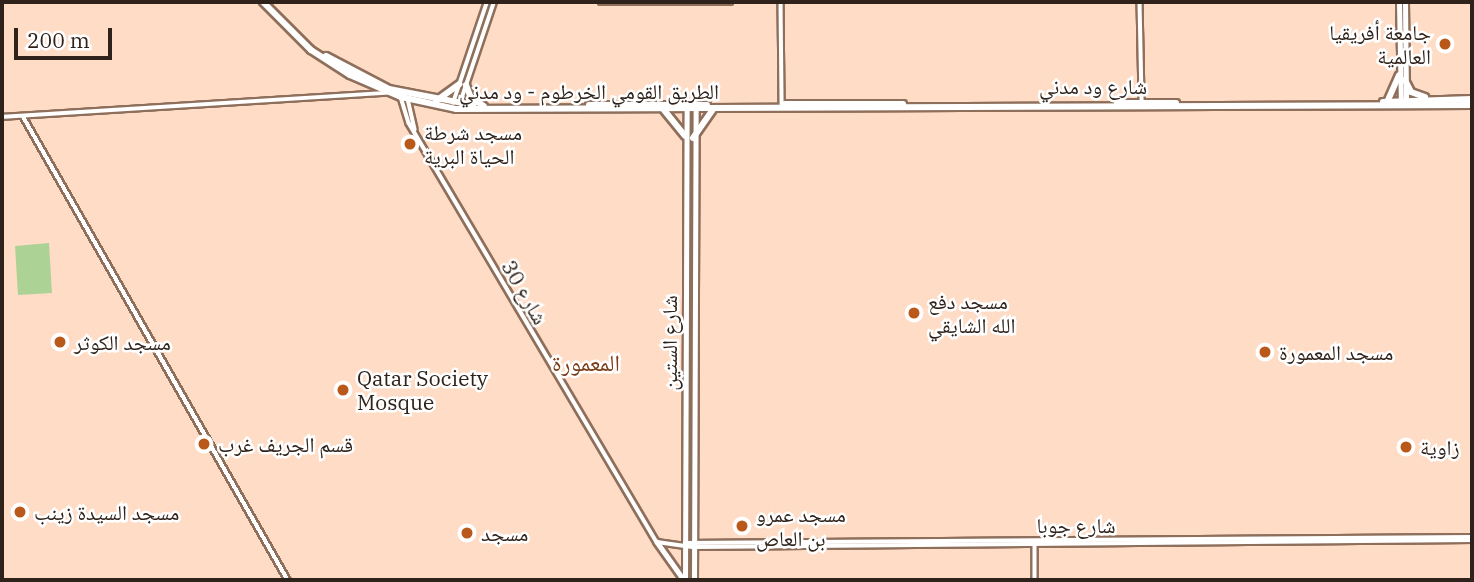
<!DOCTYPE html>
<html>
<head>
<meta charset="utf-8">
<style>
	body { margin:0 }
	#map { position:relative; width:1474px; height:582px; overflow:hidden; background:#ffdcc6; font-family:"IBM Plex Serif","Noto Naskh Arabic",serif }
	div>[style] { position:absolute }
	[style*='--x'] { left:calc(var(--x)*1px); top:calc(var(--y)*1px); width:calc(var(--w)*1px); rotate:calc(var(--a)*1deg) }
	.green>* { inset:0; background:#add296 }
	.roads { filter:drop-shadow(2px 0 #8e6f5b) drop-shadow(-2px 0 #8e6f5b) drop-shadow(0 2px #8e6f5b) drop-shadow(0 -2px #8e6f5b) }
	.tertiary>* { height:3.5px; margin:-1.75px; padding:0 1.75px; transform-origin:1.75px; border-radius:1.75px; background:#fff }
	.secondary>* { height:4.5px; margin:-2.25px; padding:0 2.25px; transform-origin:2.25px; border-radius:2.25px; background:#fff }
	.primary>* { height:5px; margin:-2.5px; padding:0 2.5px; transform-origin:2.5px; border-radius:2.5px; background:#fff }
	.trunk>* { height:6px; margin:-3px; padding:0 3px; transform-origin:3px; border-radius:3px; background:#fff }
	.dots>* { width:19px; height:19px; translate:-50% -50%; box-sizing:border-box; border:4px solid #fff; border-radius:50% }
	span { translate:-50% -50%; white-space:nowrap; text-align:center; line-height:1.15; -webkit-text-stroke:5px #fff; paint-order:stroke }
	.poi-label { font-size:21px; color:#2f221a }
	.right { translate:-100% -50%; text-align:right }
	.left { translate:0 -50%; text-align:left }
	.street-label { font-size:21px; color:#2f221a }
	.neighbourhood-label { font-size:23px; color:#7c3d18 }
	.frame { position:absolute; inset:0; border:4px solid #2f221a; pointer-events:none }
	.scale { position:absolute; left:14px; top:28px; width:98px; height:32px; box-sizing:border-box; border:4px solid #2f221a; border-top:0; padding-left:9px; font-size:21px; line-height:24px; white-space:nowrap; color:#2f221a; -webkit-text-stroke:5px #fff; paint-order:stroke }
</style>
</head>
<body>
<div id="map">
	<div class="green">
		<div style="clip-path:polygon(49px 243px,52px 293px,18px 295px,15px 246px)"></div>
	</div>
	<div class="roads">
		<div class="tertiary">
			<div style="--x:601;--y:2;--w:129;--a:0"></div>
			<div style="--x:781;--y:2;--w:102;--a:89.4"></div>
			<div style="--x:1140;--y:2;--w:99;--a:88.8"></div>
			<div style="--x:401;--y:97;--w:27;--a:73"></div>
			<div style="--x:409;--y:123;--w:487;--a:59.4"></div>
			<div style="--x:657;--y:542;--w:37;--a:8"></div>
			<div style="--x:694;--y:547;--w:778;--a:-0.52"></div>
			<div style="--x:408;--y:99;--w:31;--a:77"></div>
			<div style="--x:453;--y:103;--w:107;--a:-71.4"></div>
			<div style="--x:460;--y:103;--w:107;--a:-71.4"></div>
			<div style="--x:23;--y:116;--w:534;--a:60.27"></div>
			<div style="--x:2;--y:117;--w:386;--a:-3.6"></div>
			<div style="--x:685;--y:543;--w:787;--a:-0.44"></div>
			<div style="--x:1035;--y:544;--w:36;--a:90"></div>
		</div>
		<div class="secondary">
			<div style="--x:657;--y:542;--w:47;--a:54.6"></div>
			<div style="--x:685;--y:580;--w:474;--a:-89.8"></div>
			<div style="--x:694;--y:580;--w:475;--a:-89.8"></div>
		</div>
		<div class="primary">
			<div style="--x:1399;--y:2;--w:102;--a:88.9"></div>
			<div style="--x:1405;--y:2;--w:103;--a:89.4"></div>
		</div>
		<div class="trunk">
			<div style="--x:263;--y:2;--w:68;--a:45"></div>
			<div style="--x:311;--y:50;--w:46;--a:32.7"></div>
			<div style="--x:350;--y:75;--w:56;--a:23.3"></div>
			<div style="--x:401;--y:97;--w:56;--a:12.3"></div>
			<div style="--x:456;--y:109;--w:1016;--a:-0.23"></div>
			<div style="--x:326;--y:56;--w:71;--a:27.6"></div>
			<div style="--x:389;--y:89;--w:86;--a:10.8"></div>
			<div style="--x:1405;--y:80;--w:13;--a:63"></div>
			<div style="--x:1411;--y:92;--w:15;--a:20"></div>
			<div style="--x:466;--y:85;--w:14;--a:69"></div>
			<div style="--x:471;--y:98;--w:15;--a:32"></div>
			<div style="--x:1388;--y:100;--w:27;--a:-66"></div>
			<div style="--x:436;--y:101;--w:29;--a:-36"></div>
			<div style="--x:1383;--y:102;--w:89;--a:-1.9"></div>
			<div style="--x:1117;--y:103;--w:59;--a:0"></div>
			<div style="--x:785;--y:104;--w:118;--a:0"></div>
			<div style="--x:589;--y:105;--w:118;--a:0"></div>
			<div style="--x:664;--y:110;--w:33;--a:51"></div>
			<div style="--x:693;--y:138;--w:35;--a:-55"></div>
		</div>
	</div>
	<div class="dots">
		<div style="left:1445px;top:44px;background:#ba581a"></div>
		<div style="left:410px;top:144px;background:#ba581a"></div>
		<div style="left:914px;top:313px;background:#ba581a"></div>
		<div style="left:60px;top:342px;background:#ba581a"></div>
		<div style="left:1265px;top:352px;background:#ba581a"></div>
		<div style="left:343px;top:390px;background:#ba581a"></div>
		<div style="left:204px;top:444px;background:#ba581a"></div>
		<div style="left:1406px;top:447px;background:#ba581a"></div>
		<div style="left:20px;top:512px;background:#ba581a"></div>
		<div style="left:742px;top:526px;background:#ba581a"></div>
		<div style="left:467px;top:533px;background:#ba581a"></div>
	</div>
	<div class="poi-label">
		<span class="right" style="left:1431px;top:44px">جامعة أفريقيا<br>العالمية</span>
		<span class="left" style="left:424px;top:144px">مسجد شرطة<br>الحياة البرية</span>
		<span class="left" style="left:928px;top:313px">مسجد دفع<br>الله الشايقي</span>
		<span class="left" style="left:74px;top:342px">مسجد الكوثر</span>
		<span class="left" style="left:1279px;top:352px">مسجد المعمورة</span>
		<span class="left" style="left:357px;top:390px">Qatar Society<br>Mosque</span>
		<span class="left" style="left:218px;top:444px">قسم الجريف غرب</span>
		<span class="left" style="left:1420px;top:447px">زاوية</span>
		<span class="left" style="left:34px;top:512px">مسجد السيدة زينب</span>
		<span class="left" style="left:756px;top:526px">مسجد عمرو<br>بن العاص</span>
		<span class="left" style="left:481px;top:533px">مسجد</span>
	</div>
	<div class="street-label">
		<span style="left:1093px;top:86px">شارع ود مدني</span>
		<span style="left:589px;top:91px">الطريق القومي الخرطوم - ود مدني</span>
		<span style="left:525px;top:292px;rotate:60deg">شارع 30</span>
		<span style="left:669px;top:343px;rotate:-90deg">شارع الستين</span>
		<span style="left:1076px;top:525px">شارع جوبا</span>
	</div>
	<div class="neighbourhood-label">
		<span style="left:586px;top:362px">المعمورة</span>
	</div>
	<div class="frame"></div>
	<div class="scale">200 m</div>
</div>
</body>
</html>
